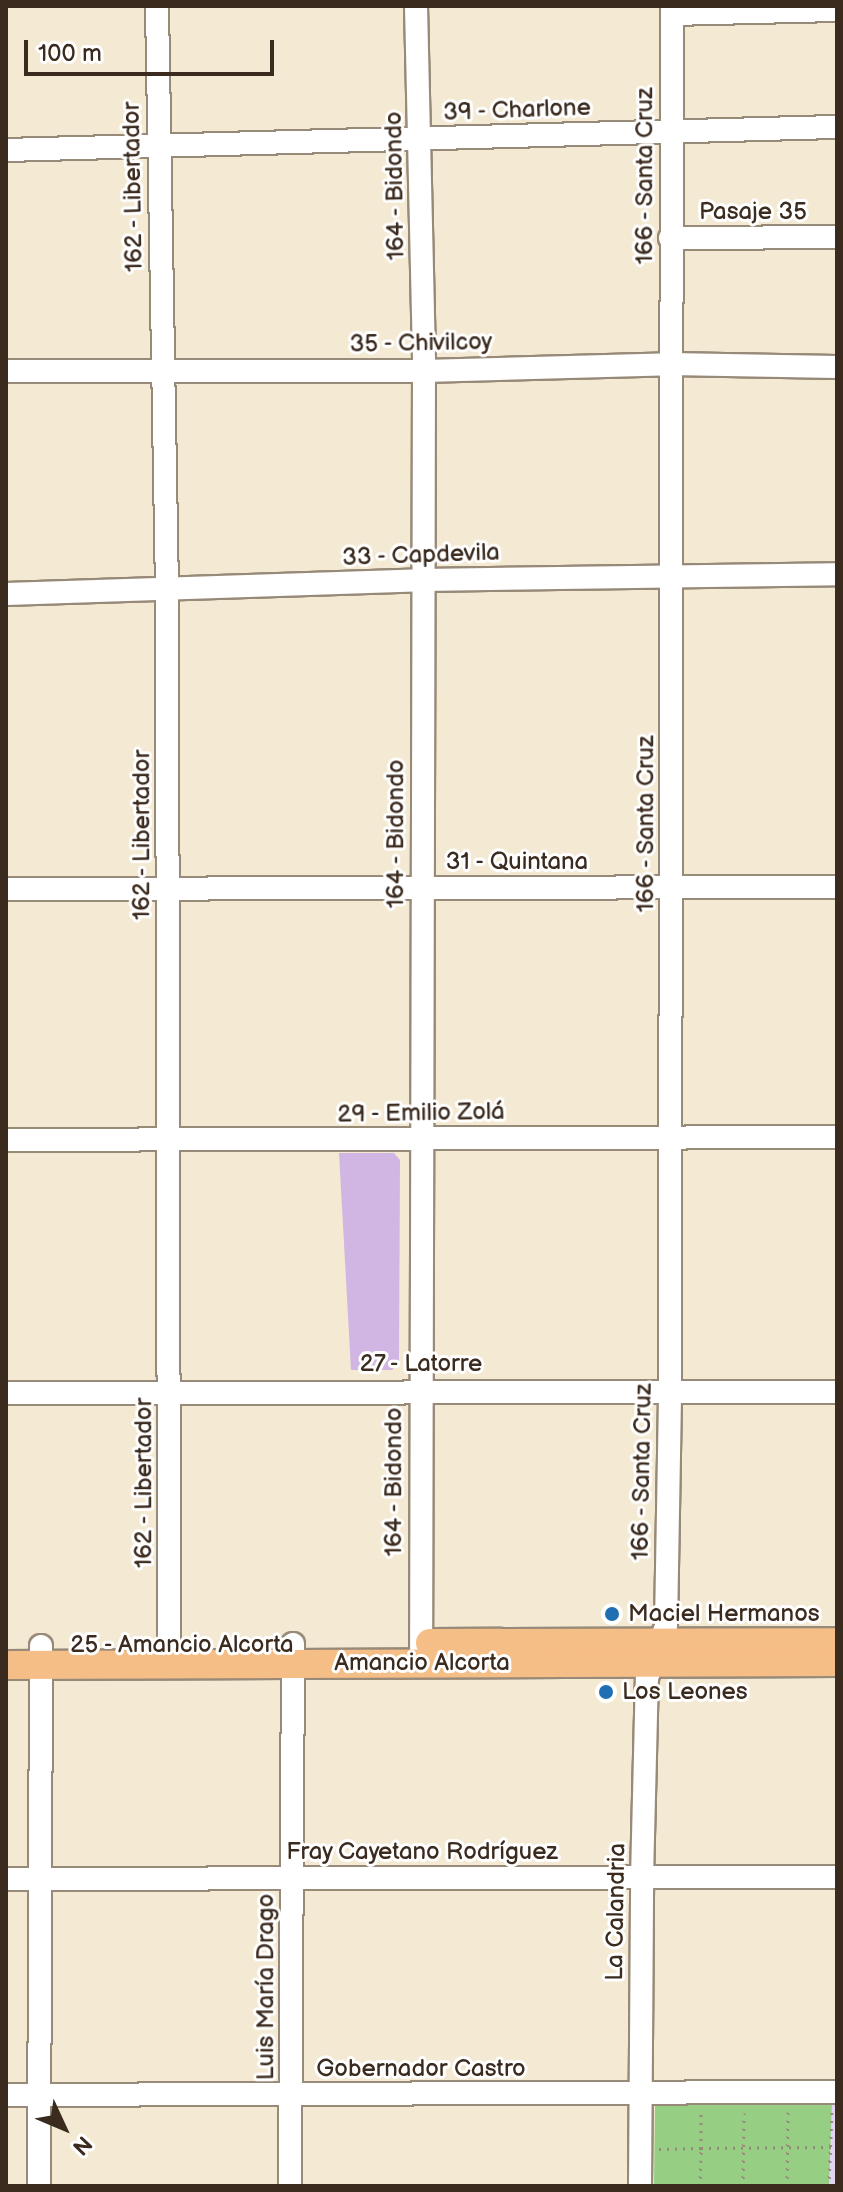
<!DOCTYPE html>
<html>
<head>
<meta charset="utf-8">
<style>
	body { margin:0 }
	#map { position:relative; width:843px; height:2192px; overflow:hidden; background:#f4e9d3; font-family:"Balsamiq Sans",sans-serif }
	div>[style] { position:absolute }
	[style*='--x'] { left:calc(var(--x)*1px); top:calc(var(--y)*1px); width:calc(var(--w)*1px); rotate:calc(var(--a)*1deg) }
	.built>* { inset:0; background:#e2d4f3 }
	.green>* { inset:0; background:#96cf83 }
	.building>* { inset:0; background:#d1b5e3 }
	.path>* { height:3px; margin-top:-1.5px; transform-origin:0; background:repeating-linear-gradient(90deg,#988a78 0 2px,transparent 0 8px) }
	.roads { filter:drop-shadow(2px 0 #988a78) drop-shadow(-2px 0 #988a78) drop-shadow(0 2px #988a78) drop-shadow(0 -2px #988a78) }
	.minor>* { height:22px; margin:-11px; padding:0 11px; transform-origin:11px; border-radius:11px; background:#fff }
	.major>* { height:28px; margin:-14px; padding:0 14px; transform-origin:14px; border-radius:14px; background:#f6be87 }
	.dots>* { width:22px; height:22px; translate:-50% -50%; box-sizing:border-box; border:4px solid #fff; border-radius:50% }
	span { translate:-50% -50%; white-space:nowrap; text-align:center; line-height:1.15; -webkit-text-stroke:6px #fff; paint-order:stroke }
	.street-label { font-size:24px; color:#3b2a1e }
	.poi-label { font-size:24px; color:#3b2a1e }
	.left { translate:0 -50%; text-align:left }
	.frame { position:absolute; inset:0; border:8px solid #3b2a1e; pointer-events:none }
	.north { position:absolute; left:24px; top:2088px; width:80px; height:80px; -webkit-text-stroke:6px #fff; paint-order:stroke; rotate:134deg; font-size:22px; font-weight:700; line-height:32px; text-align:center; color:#3b2a1e }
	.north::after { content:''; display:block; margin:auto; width:28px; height:36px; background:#3b2a1e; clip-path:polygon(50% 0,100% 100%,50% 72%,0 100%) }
	.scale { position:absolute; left:24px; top:40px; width:250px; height:36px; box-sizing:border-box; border:4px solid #3b2a1e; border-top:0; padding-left:10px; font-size:24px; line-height:28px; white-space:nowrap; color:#3b2a1e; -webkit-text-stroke:6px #fff; paint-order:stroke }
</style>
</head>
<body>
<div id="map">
	<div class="built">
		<div style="clip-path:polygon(832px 2104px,837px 2104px,837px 2186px,829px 2186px)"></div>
	</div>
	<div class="green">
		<div style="clip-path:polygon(832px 2104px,829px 2186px,654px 2186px,655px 2105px)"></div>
	</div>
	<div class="building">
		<div style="clip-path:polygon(339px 1153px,394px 1153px,400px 1160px,399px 1360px,392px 1370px,351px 1370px)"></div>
	</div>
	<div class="path">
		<div style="--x:659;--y:2149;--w:42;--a:-1.4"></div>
		<div style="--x:701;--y:2148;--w:38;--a:-90"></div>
		<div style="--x:700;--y:2186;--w:38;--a:-88"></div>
		<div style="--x:701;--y:2148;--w:130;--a:-0.4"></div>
		<div style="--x:743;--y:2186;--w:73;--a:-89.2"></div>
		<div style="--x:787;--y:2186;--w:74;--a:-89.2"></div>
		<div style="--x:829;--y:2186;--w:76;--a:-87.7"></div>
	</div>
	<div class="roads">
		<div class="minor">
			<div style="--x:157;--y:6;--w:584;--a:89.02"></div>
			<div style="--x:167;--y:590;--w:1074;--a:89.89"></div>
			<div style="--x:416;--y:6;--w:365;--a:88.7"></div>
			<div style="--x:424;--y:371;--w:1290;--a:90.13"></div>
			<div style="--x:672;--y:14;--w:165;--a:-1.4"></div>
			<div style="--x:6;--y:150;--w:831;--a:-1.59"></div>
			<div style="--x:670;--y:238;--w:167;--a:-0.3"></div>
			<div style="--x:6;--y:371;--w:418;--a:0"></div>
			<div style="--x:424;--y:371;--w:246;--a:-1.6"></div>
			<div style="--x:670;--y:364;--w:167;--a:1"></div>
			<div style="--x:6;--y:594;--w:416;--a:-1.9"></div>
			<div style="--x:422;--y:580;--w:415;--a:-0.8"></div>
			<div style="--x:6;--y:889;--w:831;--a:-0.14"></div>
			<div style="--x:6;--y:1140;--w:831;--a:-0.21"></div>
			<div style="--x:6;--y:1393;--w:831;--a:-0.07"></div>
			<div style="--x:6;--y:1879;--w:831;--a:-0.14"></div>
			<div style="--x:6;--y:2095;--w:831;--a:-0.21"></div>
			<div style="--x:39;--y:2186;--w:540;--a:-89.79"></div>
			<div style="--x:290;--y:2186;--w:542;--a:-89.68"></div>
			<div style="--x:640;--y:2186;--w:308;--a:-89.6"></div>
			<div style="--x:642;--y:1878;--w:200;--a:-88.6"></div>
			<div style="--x:647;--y:1678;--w:55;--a:-69.9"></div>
			<div style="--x:666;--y:1626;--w:236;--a:-89"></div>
			<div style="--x:670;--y:1390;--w:1384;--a:-89.92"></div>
		</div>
		<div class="major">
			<div style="--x:430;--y:1643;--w:407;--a:-0.1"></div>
			<div style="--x:6;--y:1665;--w:831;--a:-0.21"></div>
		</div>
	</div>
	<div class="dots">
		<div style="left:612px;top:1614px;background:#1f6fb2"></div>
		<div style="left:606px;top:1692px;background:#1f6fb2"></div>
	</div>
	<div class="street-label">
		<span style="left:517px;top:110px;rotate:-2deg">39 - Charlone</span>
		<span style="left:645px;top:176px;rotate:-90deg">166 - Santa Cruz</span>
		<span style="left:395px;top:186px;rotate:-91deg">164 - Bidondo</span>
		<span style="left:133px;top:187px;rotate:-91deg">162 - Libertador</span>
		<span style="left:753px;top:212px">Pasaje 35</span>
		<span style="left:421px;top:343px;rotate:-1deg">35 - Chivilcoy</span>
		<span style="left:421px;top:555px;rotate:-2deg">33 - Capdevila</span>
		<span style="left:646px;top:824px;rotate:-90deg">166 - Santa Cruz</span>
		<span style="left:396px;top:834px;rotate:-90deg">164 - Bidondo</span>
		<span style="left:142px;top:835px;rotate:-90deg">162 - Libertador</span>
		<span style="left:517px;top:862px">31 - Quintana</span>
		<span style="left:421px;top:1113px;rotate:-1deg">29 - Emilio Zolá</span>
		<span style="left:421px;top:1364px">27 - Latorre</span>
		<span style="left:642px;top:1472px;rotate:-89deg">166 - Santa Cruz</span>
		<span style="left:394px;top:1482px;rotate:-90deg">164 - Bidondo</span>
		<span style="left:144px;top:1483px;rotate:-90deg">162 - Libertador</span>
		<span style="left:182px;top:1645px">25 - Amancio Alcorta</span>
		<span style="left:422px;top:1663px">Amancio Alcorta</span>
		<span style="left:422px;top:1852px">Fray Cayetano Rodríguez</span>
		<span style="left:616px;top:1912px;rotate:-89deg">La Calandria</span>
		<span style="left:266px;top:1987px;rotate:-90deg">Luis María Drago</span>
		<span style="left:421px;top:2069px">Gobernador Castro</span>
	</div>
	<div class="poi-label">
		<span class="left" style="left:628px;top:1614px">Maciel Hermanos</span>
		<span class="left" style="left:622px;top:1692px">Los Leones</span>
	</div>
	<div class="frame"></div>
	<div class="north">N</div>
	<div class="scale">100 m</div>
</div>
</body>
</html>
